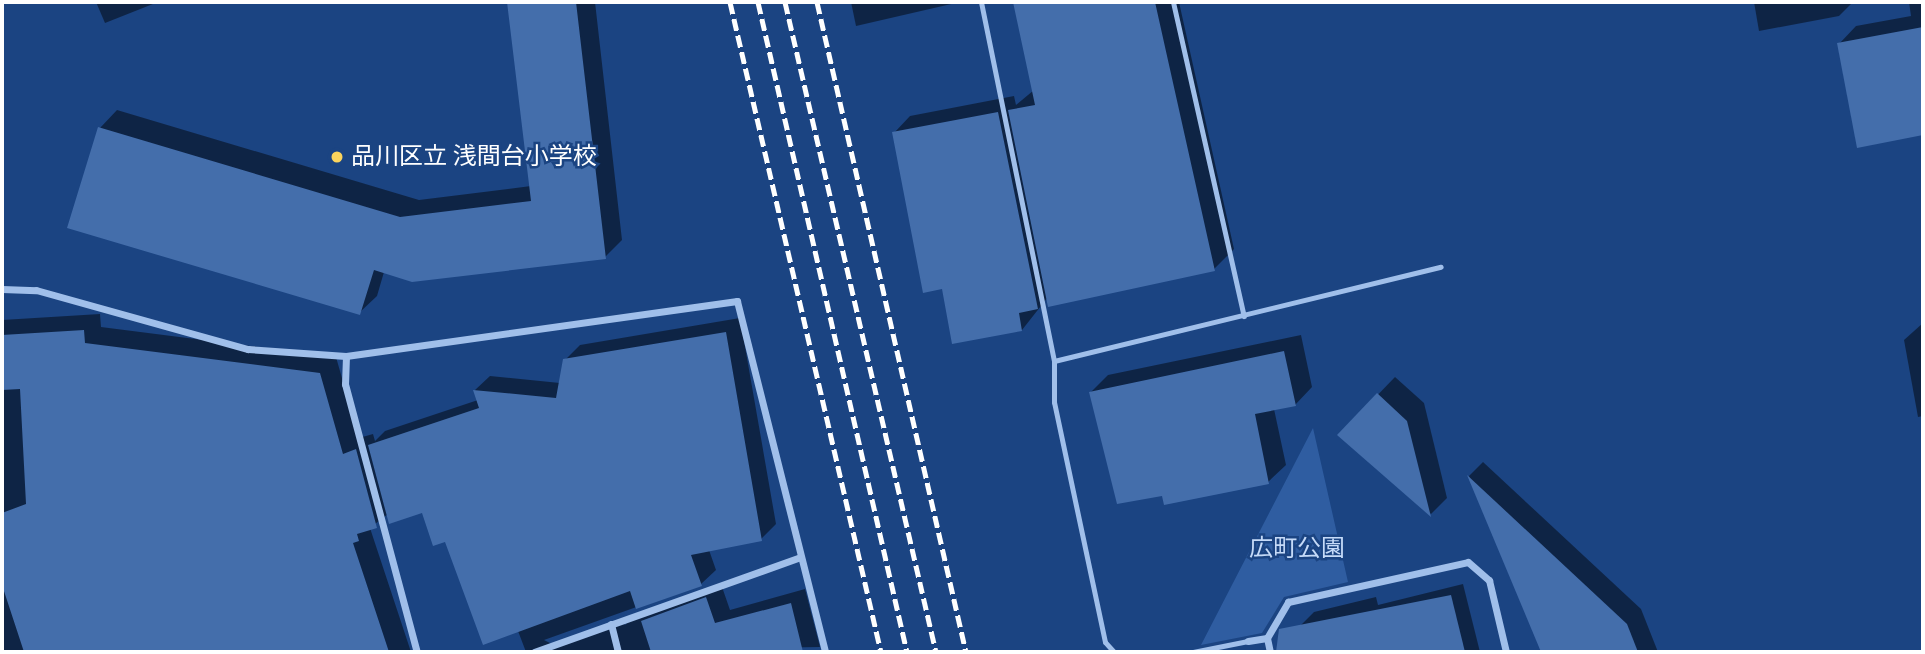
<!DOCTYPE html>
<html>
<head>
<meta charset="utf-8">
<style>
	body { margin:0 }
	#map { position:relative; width:1925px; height:654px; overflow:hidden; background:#1b4482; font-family:"Fira Sans Condensed","Noto Sans JP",sans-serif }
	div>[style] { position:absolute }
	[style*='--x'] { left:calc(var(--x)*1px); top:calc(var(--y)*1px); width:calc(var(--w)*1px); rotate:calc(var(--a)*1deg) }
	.green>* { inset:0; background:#2f5da1 }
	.shadow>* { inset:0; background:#0007 }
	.building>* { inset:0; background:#446eab }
	.lane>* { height:5px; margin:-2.5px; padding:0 2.5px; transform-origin:2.5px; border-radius:2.5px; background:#a0bfea }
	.street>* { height:7px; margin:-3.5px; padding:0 3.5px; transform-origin:3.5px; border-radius:3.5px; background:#a0bfea }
	.rail>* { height:5px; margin-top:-2.5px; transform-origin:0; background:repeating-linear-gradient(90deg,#fff 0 12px,transparent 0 17px) }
	.dots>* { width:19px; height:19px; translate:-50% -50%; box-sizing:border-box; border:4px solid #1b4482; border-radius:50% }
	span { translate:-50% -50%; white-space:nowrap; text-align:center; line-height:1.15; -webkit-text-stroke:5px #1b4482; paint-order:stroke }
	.poi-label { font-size:24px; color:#fff }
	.left { translate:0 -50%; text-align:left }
	.park-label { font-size:24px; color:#c5daf8 }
	.frame { position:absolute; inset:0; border:4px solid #fff; pointer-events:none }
</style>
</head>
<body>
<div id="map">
	<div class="green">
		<div style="clip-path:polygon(1313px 428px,1348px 582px,1284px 597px,1262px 633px,1201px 645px)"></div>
	</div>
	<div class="shadow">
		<div style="clip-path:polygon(96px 2px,158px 2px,105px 23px)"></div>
		<div style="clip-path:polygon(509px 2px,595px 2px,622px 240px,605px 257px,384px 272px,377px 296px,359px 313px,100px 128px,117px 110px,419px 200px,531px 186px)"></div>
		<div style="clip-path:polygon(851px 2px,960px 2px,856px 26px)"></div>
		<div style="clip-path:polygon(1015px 2px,1179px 2px,1234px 249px,1214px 269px,1048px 297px,1022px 330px,943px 287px,894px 133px,910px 116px,1014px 96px,1016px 105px,1034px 90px)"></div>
		<div style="clip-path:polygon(1754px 2px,1853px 2px,1839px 16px,1759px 31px)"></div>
		<div style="clip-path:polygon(1909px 2px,1923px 2px,1923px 133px,1858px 146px,1839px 44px,1856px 26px,1911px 16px)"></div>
		<div style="clip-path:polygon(100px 314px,101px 327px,336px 357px,359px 438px,373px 434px,375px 441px,385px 431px,478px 400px,475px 390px,490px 376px,560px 383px,565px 360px,580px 345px,740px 318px,776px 524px,761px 539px,709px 550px,716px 570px,701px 584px,544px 640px,552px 644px,622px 619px,625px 625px,635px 614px,721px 584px,730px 610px,805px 589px,820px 647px,526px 652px,518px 631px,423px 511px,388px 514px,370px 528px,411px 652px,2px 652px,2px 320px)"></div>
		<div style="clip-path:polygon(1923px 323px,1923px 416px,1918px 417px,1904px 340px)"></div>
		<div style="clip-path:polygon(1301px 335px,1312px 387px,1295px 405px,1274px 409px,1286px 465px,1268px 482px,1164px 494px,1091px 392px,1108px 375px)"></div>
		<div style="clip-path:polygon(1395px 377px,1424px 403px,1447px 498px,1431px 514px,1340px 434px)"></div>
		<div style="clip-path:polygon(1483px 462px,1641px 609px,1658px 652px,1543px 652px,1469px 476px)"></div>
		<div style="clip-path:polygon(1463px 584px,1480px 652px,1307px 652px,1301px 625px,1314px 612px,1376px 597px,1378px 605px)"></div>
	</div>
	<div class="building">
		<div style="clip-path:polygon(507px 2px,576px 2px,606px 259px,412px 282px,374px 270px,360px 315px,67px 228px,98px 127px,400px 217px,531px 201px)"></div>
		<div style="clip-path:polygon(1013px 2px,1155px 2px,1215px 271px,1048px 307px,1008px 110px,1035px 105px)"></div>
		<div style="clip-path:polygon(1923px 27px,1923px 135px,1857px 148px,1837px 43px)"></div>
		<div style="clip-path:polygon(998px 112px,1038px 309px,1019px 313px,1022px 331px,952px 344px,942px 289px,923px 293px,892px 132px)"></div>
		<div style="clip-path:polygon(84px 330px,85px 343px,320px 373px,343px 454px,356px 449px,377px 528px,357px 534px,359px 541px,353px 543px,389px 652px,24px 652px,2px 585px,2px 513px,26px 504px,20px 389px,2px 390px,2px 335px)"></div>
		<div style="clip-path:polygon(726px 332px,762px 541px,691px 555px,702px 586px,636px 609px,630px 591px,483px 645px,445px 542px,433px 546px,422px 513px,389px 524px,368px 445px,479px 408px,473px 390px,556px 398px,563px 359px)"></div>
		<div style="clip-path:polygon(1284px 351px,1296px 406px,1255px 414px,1269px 484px,1164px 505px,1162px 496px,1117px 504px,1089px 392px)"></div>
		<div style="clip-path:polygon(1377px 393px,1407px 421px,1431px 517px,1337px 435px)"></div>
		<div style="clip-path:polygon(1467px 475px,1627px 624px,1638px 652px,1541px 652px)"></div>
		<div style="clip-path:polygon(1451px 595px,1465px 652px,1276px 652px,1279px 629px)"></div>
		<div style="clip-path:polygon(706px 597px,715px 623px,791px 603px,803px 652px,651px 652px,641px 621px)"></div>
	</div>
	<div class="lane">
		<div style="--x:981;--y:2;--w:366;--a:78.5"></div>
		<div style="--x:1173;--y:2;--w:322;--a:77.3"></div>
		<div style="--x:1114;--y:652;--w:13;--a:-132"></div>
		<div style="--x:1105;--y:642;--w:245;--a:-102"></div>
		<div style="--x:1054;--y:402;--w:41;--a:-90"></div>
		<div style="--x:1054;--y:361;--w:398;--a:-13.7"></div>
		<div style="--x:1193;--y:652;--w:56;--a:-11.3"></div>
	</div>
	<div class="street">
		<div style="--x:2;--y:289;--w:34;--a:2"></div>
		<div style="--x:36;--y:290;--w:220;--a:15.6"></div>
		<div style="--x:248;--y:349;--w:98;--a:4.1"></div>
		<div style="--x:346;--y:356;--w:395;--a:-8"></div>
		<div style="--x:737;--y:301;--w:362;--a:75.9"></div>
		<div style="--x:346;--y:356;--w:28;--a:92"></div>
		<div style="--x:345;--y:384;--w:278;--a:75"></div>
		<div style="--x:611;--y:624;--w:29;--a:76"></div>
		<div style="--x:1267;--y:638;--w:42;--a:-59.7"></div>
		<div style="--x:1288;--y:602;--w:184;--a:-12.5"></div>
		<div style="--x:1468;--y:562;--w:28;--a:41"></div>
		<div style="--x:1489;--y:580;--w:74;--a:76.7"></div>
		<div style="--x:1248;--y:641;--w:19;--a:-9"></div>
		<div style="--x:1267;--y:638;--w:14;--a:78"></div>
		<div style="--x:534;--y:652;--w:283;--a:-19.6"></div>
	</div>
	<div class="rail">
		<div style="--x:730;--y:2;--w:667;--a:76.92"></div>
		<div style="--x:758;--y:2;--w:667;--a:77.09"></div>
		<div style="--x:785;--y:2;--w:667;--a:76.92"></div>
		<div style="--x:817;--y:2;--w:667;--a:77.09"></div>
	</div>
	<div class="dots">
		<div style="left:337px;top:157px;background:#fbd45d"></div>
	</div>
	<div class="poi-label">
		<span class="left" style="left:351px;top:157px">品川区立 浅間台小学校</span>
	</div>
	<div class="park-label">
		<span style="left:1297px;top:549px">広町公園</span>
	</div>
	<div class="frame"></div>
</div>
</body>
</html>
